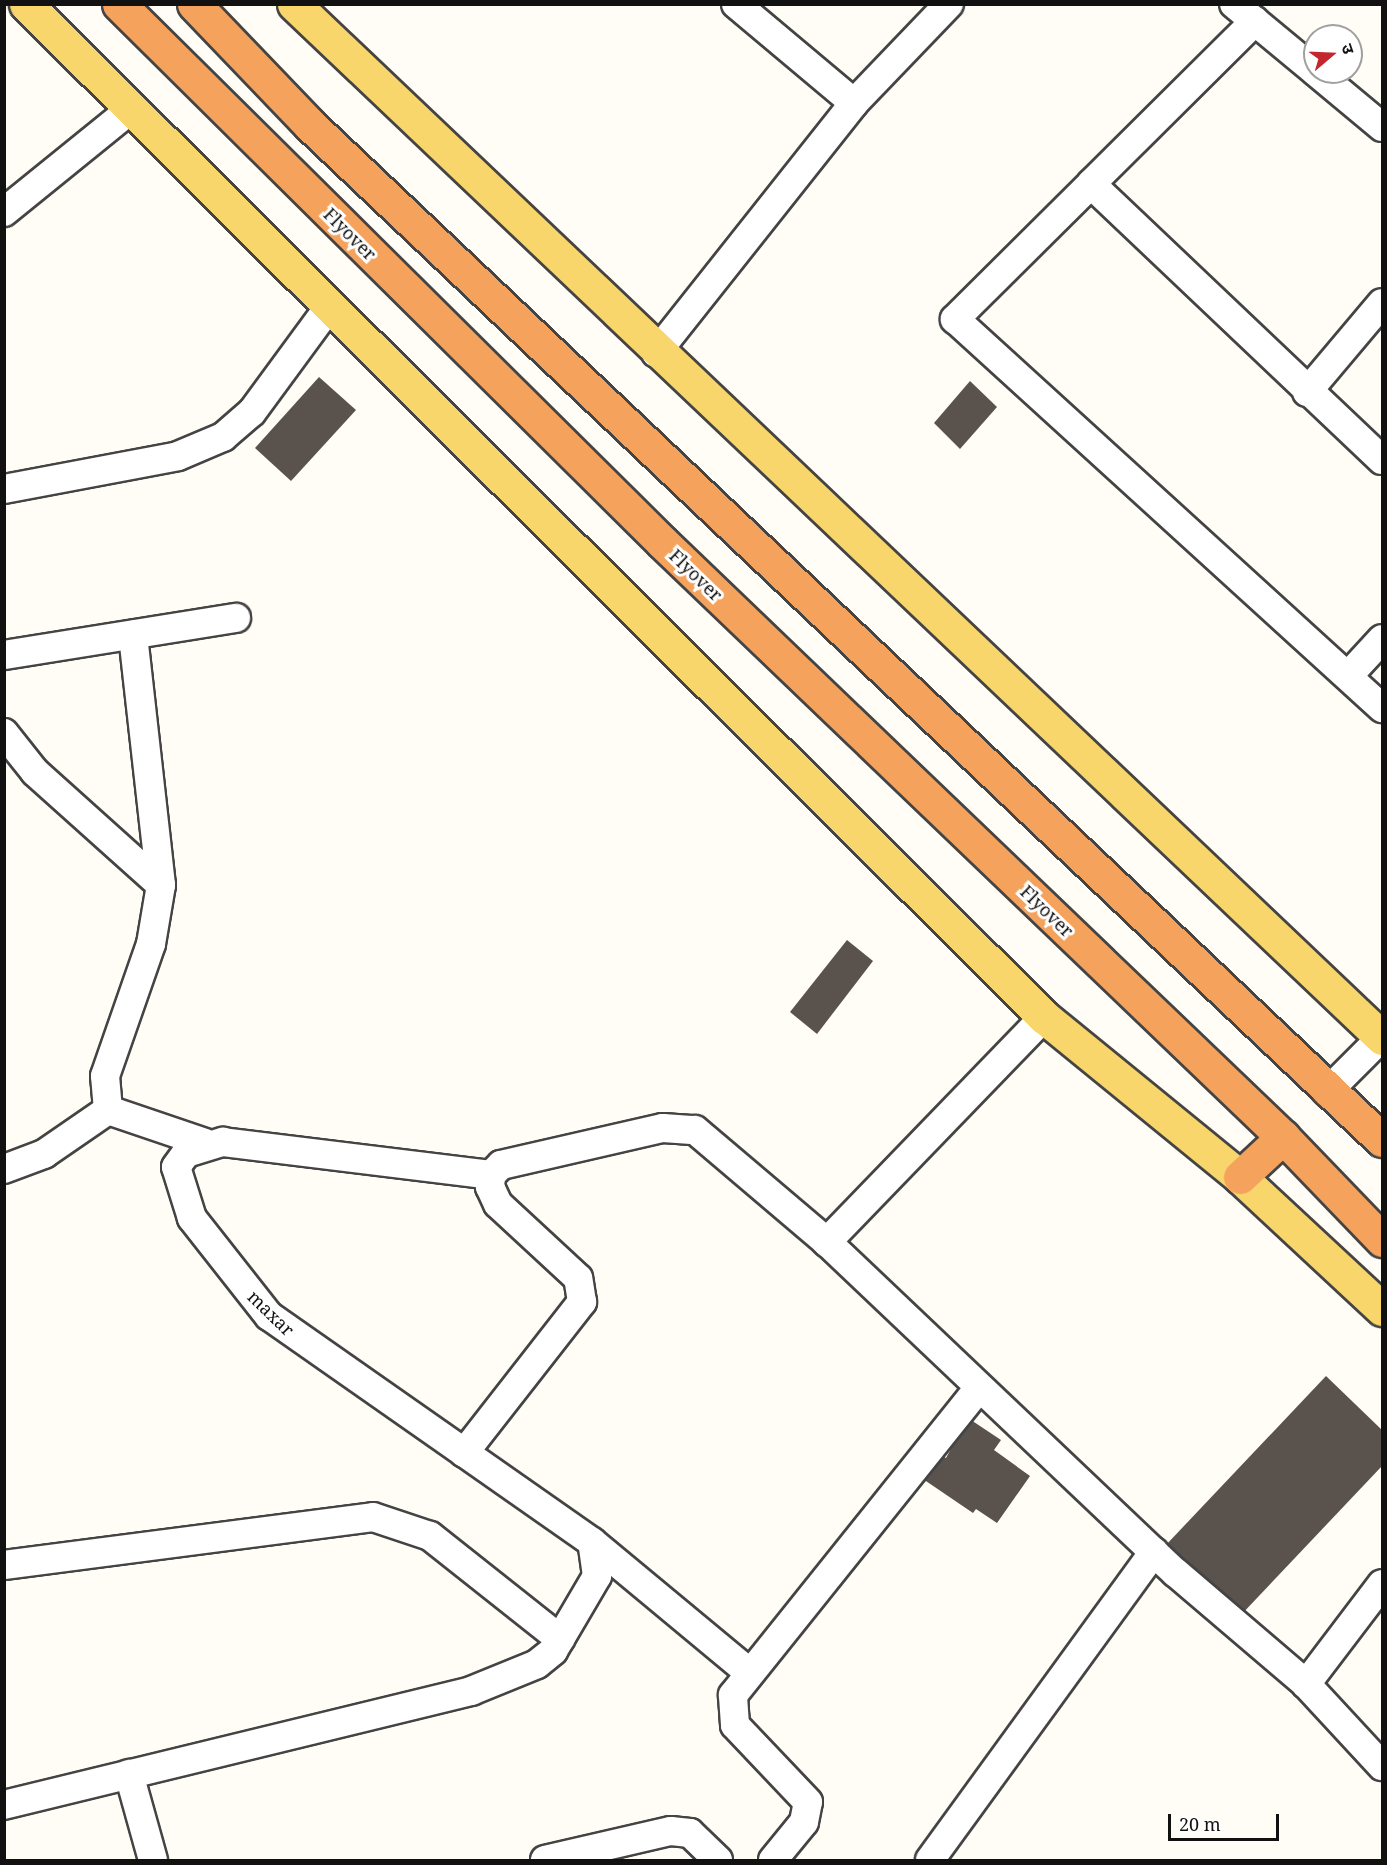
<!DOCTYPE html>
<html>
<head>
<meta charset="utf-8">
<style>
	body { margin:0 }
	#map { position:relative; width:1387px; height:1865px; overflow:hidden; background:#fffdf5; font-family:"Noto Serif","Noto Sans Devanagari",serif }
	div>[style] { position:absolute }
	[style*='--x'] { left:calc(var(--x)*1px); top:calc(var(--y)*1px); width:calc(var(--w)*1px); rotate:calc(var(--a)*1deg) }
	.building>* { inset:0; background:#5a524d }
	.roads { filter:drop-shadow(2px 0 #444) drop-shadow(-2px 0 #444) drop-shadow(0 2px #444) drop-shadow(0 -2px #444) }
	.street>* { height:28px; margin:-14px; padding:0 14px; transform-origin:14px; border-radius:14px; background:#fff }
	.primary>* { height:33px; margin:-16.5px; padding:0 16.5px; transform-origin:16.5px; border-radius:16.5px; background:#f9d66b }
	.highway>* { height:33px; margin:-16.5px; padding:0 16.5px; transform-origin:16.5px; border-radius:16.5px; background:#f5a25d }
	span { translate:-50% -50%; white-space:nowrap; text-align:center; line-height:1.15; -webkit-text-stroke:6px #fff; paint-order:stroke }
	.street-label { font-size:18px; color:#111 }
	.frame { position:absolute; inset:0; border:6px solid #111; pointer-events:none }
	.north { position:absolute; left:1303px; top:24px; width:60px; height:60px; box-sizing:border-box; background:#fff; border:2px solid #a0a0a0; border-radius:50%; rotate:71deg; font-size:16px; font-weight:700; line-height:24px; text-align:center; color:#111 }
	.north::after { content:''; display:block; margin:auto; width:21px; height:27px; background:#c4262e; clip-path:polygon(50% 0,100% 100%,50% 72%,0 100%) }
	.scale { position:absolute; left:1168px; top:1814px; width:111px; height:27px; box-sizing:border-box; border:3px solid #111; border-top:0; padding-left:8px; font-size:18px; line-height:21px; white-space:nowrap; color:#111; -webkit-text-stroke:4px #fff; paint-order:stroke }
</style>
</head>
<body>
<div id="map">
	<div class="building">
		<div style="clip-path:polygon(319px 377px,356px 410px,291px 481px,255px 448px)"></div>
		<div style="clip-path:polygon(970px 381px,997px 407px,960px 449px,934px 423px)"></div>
		<div style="clip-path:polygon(847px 940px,873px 961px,817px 1034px,790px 1012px)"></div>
		<div style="clip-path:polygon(1326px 1376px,1382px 1430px,1382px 1466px,1239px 1617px,1165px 1546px)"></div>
		<div style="clip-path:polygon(968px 1418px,1001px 1440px,994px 1450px,1030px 1476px,997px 1523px,976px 1509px,973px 1513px,920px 1477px,937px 1453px,946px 1458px)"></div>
	</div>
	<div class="roads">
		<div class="street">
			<div style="--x:736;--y:4;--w:154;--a:40"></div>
			<div style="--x:1234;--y:4;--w:105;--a:39.6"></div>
			<div style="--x:1255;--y:21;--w:231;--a:135.2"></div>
			<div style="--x:1091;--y:184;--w:401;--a:43.5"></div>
			<div style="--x:1316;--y:72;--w:86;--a:39.8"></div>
			<div style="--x:1091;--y:184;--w:192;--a:135.2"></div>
			<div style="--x:955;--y:319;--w:578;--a:42.33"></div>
			<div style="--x:4;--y:212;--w:164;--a:-39"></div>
			<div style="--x:656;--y:353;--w:319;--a:-51.6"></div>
			<div style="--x:854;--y:103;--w:137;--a:-46.2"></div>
			<div style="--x:1307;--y:392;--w:116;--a:-49.9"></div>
			<div style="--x:4;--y:489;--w:177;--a:-10.7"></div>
			<div style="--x:178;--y:456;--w:49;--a:-22.9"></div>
			<div style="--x:223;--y:437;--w:38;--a:-41"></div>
			<div style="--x:252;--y:412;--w:132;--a:-53.7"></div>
			<div style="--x:4;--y:655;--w:235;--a:-9.1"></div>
			<div style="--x:1348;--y:676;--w:50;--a:-47.4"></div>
			<div style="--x:4;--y:733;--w:50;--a:51.5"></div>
			<div style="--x:35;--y:772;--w:169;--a:41.9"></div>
			<div style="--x:1044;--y:1017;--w:313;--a:134"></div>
			<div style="--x:827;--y:1242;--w:480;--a:43.5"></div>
			<div style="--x:1175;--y:1572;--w:172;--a:40.5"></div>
			<div style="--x:1327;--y:1092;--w:78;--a:-45"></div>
			<div style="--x:108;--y:1110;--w:102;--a:18.8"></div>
			<div style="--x:4;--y:1169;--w:43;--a:-20.6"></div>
			<div style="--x:44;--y:1154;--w:78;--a:-34.5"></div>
			<div style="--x:108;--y:1110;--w:34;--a:-95"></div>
			<div style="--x:105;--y:1076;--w:140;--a:-70.8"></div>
			<div style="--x:151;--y:944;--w:60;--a:-80.4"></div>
			<div style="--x:161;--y:885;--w:252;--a:-96.4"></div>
			<div style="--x:464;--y:1453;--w:192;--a:-52"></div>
			<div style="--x:582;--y:1302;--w:24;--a:-99"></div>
			<div style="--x:578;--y:1278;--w:109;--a:-137.2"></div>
			<div style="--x:498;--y:1204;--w:19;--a:-115"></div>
			<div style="--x:490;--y:1187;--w:12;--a:-85"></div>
			<div style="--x:491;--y:1175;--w:14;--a:-45"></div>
			<div style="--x:501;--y:1165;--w:166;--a:-12.9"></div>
			<div style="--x:663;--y:1128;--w:32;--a:4"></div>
			<div style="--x:695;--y:1130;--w:173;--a:40.3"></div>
			<div style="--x:592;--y:1542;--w:205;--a:39.7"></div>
			<div style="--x:4;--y:1565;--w:372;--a:-7.4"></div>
			<div style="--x:373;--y:1517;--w:60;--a:18.4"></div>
			<div style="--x:430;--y:1536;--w:166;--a:38.4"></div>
			<div style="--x:1382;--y:1584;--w:126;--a:127.2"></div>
			<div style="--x:1306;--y:1684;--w:112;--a:47.2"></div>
			<div style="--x:129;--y:1774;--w:89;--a:74.4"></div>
			<div style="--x:4;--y:1805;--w:481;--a:-13.7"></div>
			<div style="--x:471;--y:1691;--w:71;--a:-22.2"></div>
			<div style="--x:537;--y:1664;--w:21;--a:-39"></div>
			<div style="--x:553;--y:1651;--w:87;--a:-59.6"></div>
			<div style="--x:597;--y:1576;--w:34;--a:-98"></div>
			<div style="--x:592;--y:1542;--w:394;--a:-145"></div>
			<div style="--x:269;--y:1316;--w:125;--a:-128.2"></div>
			<div style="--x:192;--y:1218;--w:53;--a:-107.4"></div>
			<div style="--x:176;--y:1167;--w:17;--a:-54"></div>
			<div style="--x:186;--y:1153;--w:39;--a:-17"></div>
			<div style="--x:223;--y:1142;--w:270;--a:7"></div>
			<div style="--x:545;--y:1860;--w:129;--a:-13"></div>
			<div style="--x:671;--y:1831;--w:19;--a:6"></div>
			<div style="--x:690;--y:1833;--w:39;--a:44"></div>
			<div style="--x:773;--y:1860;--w:49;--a:-50.8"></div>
			<div style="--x:804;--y:1822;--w:20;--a:-79"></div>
			<div style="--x:808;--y:1802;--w:106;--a:-133.5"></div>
			<div style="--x:735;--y:1725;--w:30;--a:-94"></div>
			<div style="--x:733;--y:1695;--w:393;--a:-51.3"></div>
			<div style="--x:930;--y:1860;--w:381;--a:-54"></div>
		</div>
		<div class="primary">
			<div style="--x:26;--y:4;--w:1436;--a:44.86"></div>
			<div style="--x:1044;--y:1017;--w:253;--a:39.2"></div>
			<div style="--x:1240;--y:1177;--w:194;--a:42.9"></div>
			<div style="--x:294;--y:4;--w:1501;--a:43.54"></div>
		</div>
		<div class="highway">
			<div style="--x:119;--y:4;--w:764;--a:44.73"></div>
			<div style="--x:662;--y:542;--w:860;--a:43.78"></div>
			<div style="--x:1283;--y:1137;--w:143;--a:46.1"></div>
			<div style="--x:194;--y:4;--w:168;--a:46.2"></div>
			<div style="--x:310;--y:125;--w:1476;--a:43.44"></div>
			<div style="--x:1240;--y:1177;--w:59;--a:-42.9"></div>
		</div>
	</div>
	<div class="street-label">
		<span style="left:350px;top:234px;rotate:45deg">Flyover</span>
		<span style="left:696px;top:575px;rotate:44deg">Flyover</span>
		<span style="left:1047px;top:911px;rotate:44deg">Flyover</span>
		<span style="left:271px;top:1313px;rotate:44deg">maxar</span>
	</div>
	<div class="frame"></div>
	<div class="north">उ</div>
	<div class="scale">20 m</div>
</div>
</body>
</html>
